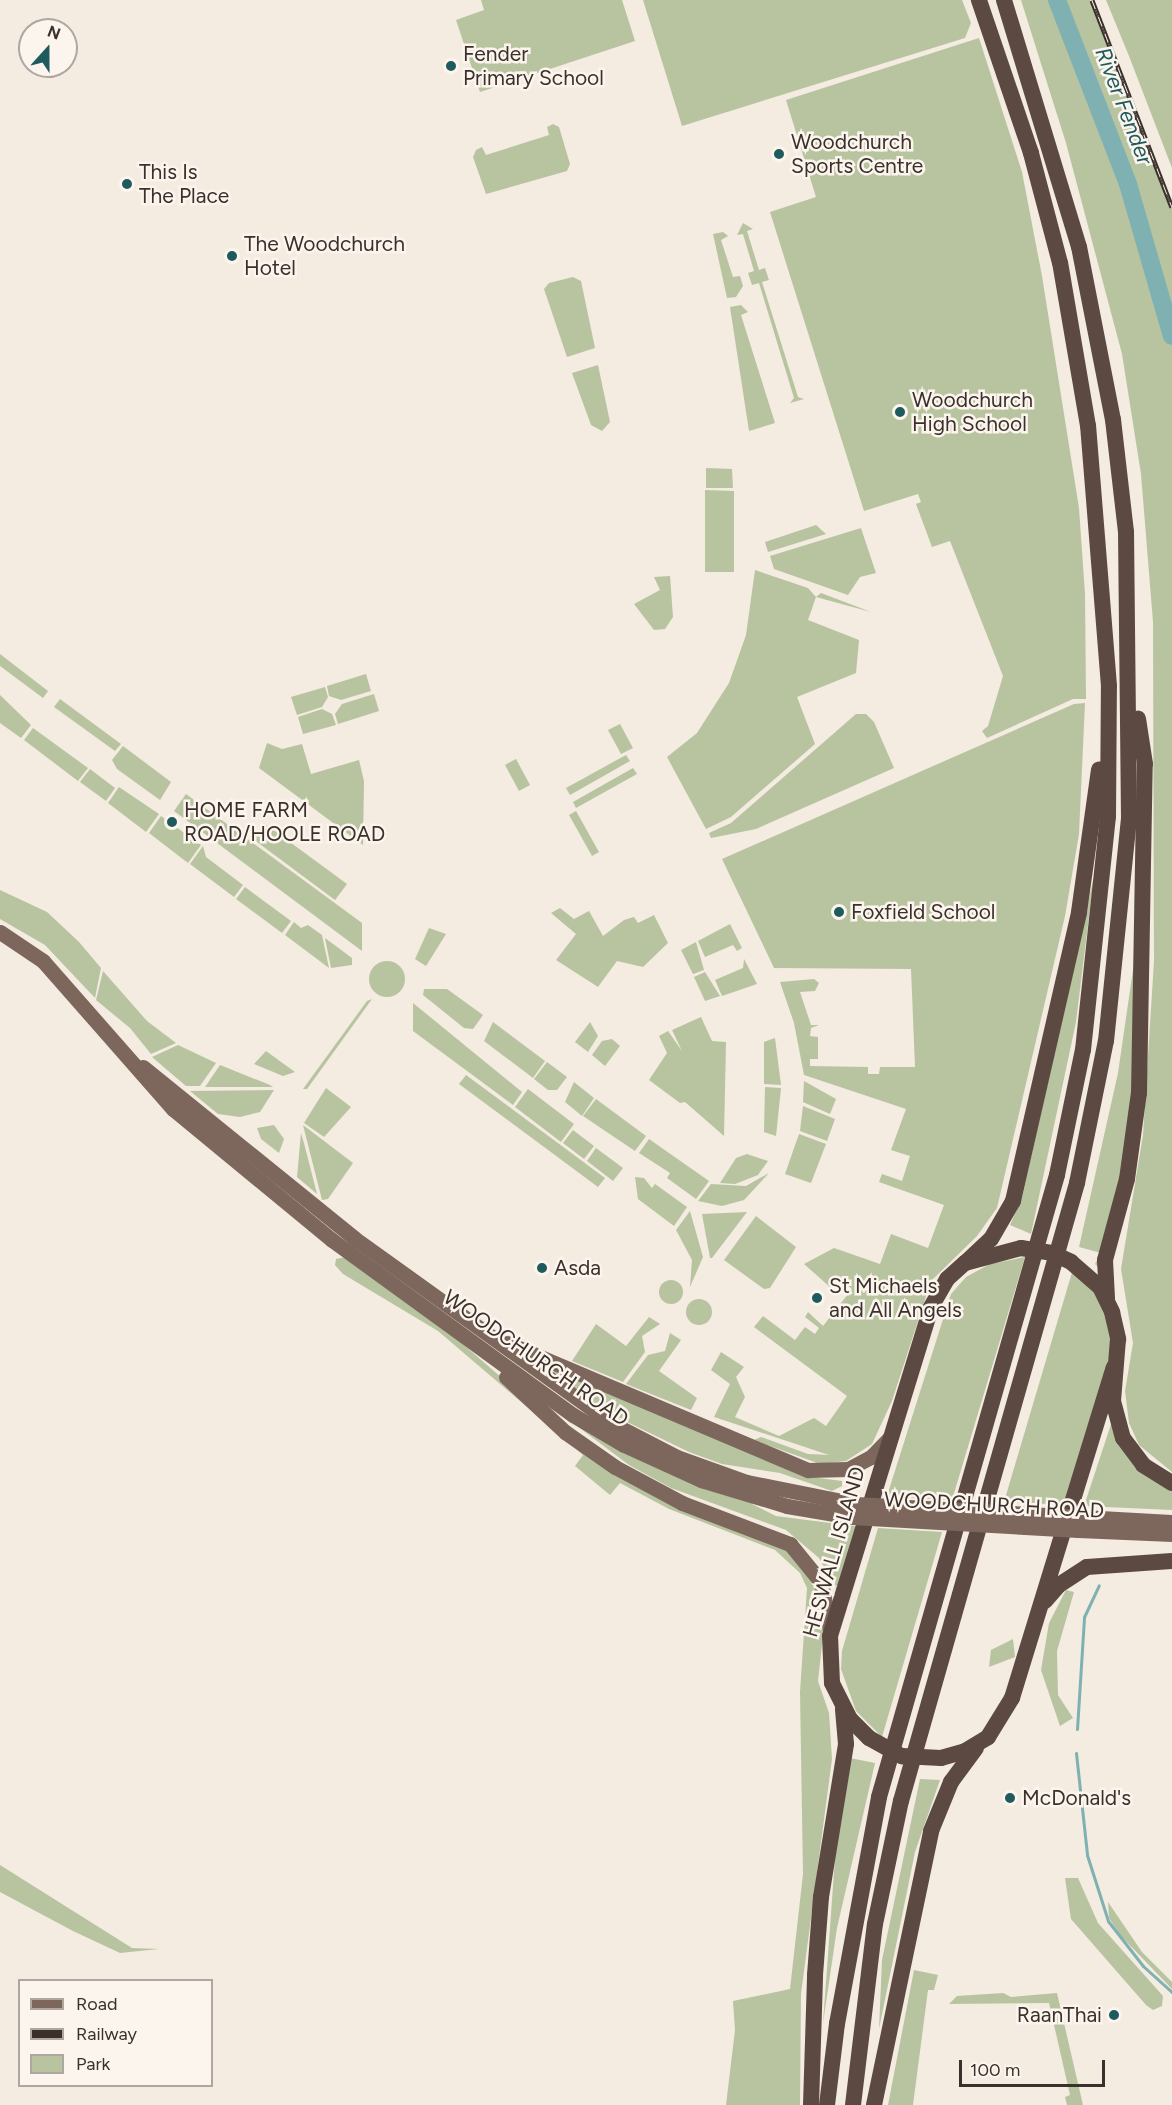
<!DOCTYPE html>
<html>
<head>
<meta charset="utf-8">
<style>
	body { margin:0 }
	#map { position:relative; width:1172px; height:2105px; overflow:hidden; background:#f4ebe1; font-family:Figtree,sans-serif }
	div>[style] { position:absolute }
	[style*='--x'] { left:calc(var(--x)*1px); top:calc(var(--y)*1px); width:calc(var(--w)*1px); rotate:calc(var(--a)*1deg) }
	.green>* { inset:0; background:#b8c4a0 }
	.round { border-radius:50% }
	.stream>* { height:3px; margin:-1.5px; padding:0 1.5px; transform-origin:1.5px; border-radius:1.5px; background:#7fb0b2 }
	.river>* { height:18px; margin:-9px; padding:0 9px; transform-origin:9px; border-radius:9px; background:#7fb0b2 }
	.primary>* { height:15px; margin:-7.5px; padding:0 7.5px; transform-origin:7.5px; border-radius:7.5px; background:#7d675c }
	.highway>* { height:16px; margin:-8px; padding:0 8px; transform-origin:8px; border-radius:8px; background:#5c4a42 }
	.rail>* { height:5px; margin-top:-2.5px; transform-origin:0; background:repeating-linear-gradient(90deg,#fbf5ee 0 9px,#3b302b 0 18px); box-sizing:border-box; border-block:2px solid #3b302b }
	.primary-bridge>* { height:15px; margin:-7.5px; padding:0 7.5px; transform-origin:7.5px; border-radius:7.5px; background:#7d675c }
	.highway-bridge>* { height:16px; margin:-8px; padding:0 8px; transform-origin:8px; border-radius:8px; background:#5c4a42 }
	.dots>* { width:16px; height:16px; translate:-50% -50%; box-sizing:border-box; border:3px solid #fbf5ee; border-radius:50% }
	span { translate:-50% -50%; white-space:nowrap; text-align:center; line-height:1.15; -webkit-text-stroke:5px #fbf5ee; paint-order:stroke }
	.poi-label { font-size:21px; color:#3b302b }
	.left { translate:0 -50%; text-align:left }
	.right { translate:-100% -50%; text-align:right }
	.street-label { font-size:21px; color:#3b302b }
	.water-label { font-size:22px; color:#1f5a5e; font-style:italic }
	.legend { position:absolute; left:18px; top:1979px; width:195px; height:108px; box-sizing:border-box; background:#fbf5ee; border:2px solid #aea6a0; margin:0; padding:8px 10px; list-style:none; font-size:18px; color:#3b302b }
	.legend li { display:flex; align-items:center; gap:12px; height:30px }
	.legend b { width:30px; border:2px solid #aea6a0 }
	.north { position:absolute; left:18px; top:18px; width:60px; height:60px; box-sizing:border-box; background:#fbf5ee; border:2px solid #aea6a0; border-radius:50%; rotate:21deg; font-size:16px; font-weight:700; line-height:24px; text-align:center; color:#3b302b }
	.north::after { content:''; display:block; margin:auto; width:21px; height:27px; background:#1f5a5e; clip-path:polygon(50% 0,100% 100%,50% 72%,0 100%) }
	.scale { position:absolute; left:959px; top:2060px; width:146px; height:27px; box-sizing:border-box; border:3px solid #3b302b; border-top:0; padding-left:8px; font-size:18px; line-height:21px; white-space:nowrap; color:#3b302b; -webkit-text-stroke:4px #fbf5ee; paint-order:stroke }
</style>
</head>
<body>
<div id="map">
	<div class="green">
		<div style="clip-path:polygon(481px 0,622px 0,635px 41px,480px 92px,456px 20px,484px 10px)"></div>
		<div style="clip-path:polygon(643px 0,962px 0,971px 23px,965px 38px,682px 126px)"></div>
		<div style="clip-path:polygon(1021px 0,1090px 0,1172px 208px,1172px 1472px,1139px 1445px,1129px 1423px,1125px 1391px,1133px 1343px,1121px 1269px,1143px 1135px,1154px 961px,1153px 622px,1141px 474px,1122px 354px,1066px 143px)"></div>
		<div style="clip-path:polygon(1106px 0,1172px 0,1172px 168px,1129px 56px)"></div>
		<div style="clip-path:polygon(979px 38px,1022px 172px,1042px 276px,1079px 508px,1085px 594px,1086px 699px,1073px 699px,987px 738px,982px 731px,988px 726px,1003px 676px,950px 541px,932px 547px,916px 504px,921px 502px,918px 494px,864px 511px,770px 212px,816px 197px,786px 100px)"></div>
		<div style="clip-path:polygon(553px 124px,559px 127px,570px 164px,567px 171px,486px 194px,473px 157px,476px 150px,482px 147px,486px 155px,549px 135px,547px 127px)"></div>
		<div style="clip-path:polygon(743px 223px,753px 229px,747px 231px,759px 270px,765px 268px,769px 280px,762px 282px,798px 397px,804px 399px,790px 403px,794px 398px,759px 283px,752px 285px,748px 273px,754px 271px,743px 234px,737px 235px)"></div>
		<div style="clip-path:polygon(723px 232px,728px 236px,721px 240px,733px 277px,740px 276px,743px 286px,736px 297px,727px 298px,713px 234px)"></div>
		<div style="clip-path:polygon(573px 277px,581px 281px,595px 348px,567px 357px,544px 289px,549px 283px)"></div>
		<div style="clip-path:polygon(741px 305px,748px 312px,741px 315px,775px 423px,749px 431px,730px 307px)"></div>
		<div style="clip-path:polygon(598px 365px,610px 422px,602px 431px,591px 425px,572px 373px)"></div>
		<div style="clip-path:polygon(706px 468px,732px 469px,733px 488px,706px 488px)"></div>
		<div style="clip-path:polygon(705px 490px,734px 491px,734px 572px,705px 572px)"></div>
		<div style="clip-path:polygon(816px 525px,826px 534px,768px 552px,765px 542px)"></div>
		<div style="clip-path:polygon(861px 528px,876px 573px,860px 577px,848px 595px,774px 569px,770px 556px)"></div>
		<div style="clip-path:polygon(755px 570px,808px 588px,816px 597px,821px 593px,871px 612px,816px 597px,808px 620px,859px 640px,856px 673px,797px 697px,815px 744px,731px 817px,706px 829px,667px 757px,697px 733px,729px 683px,746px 635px)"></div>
		<div style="clip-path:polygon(670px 576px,673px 617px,665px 629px,654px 630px,634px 604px,660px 590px,654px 577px)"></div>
		<div style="clip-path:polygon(0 654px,48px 691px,43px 698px,0 666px)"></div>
		<div style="clip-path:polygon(366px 674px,371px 691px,341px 700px,329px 696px,327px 686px)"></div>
		<div style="clip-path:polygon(325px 687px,328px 697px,322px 707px,297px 715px,291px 697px)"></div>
		<div style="clip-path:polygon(374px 694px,379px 711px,338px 724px,335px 714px,342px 704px)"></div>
		<div style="clip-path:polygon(0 695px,31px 725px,21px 738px,0 723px)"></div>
		<div style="clip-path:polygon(60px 699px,121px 744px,115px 751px,54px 707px)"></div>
		<div style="clip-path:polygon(1085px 703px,1079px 834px,1065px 916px,997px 1208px,977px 1236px,931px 1281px,892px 1401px,872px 1444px,846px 1461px,820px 1464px,754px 1440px,761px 1437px,808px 1454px,829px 1455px,714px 1417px,730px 1384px,711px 1370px,721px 1352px,744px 1367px,736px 1377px,745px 1397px,735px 1417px,779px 1436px,814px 1418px,826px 1426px,847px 1396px,754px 1327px,763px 1316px,795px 1340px,805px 1327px,815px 1334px,819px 1328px,805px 1317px,808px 1312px,823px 1326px,852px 1289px,837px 1278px,830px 1287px,804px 1264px,834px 1248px,880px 1264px,891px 1234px,928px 1248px,944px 1205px,879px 1182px,882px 1174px,902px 1181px,910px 1156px,891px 1150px,906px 1109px,804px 1075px,794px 1023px,780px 982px,814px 979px,819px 983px,815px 991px,800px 992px,811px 1025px,819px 1025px,811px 1028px,810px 1036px,818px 1037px,818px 1059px,810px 1059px,810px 1066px,868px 1067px,868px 1074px,879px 1074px,880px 1067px,915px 1067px,911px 969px,774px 968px,722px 859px,1074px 704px)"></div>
		<div style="clip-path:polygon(322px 709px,332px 714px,336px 725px,303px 734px,298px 717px)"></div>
		<div style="clip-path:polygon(856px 714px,866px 714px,874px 722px,894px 768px,756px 829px,711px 838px,709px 833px,731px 823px)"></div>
		<div style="clip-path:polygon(620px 724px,633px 748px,621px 754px,608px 730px)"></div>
		<div style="clip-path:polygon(33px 728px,88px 768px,78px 781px,24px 740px)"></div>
		<div style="clip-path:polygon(267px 743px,282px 749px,302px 744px,311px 774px,359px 760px,364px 781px,363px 845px,259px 768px)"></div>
		<div style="clip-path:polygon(123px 746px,171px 782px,160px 800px,117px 769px,112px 760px)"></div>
		<div style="clip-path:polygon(626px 755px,630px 761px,570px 795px,566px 788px)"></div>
		<div style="clip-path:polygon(516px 759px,530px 785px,519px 791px,505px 765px)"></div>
		<div style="clip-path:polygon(633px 768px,637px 774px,576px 808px,573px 802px)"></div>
		<div style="clip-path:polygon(90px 769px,115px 788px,106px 801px,80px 782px)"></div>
		<div style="clip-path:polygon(119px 787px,159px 814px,146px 832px,108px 803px)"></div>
		<div style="clip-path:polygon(186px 794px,362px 923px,362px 951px,174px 811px)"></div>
		<div style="clip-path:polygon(576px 811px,599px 852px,592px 856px,569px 815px)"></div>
		<div style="clip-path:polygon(161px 816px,201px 845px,188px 863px,149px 833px)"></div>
		<div style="clip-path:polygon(264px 823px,347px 884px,335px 900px,253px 839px)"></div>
		<div style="clip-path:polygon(203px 846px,206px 857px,243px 885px,234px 897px,190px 864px)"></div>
		<div style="clip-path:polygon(1094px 876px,1076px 1022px,1031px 1234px,1010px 1225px,1022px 1198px)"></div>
		<div style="clip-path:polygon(245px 887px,291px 921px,282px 933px,236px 899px)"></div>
		<div style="clip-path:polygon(0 890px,47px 912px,79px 942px,101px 968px,95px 998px,45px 945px,0 919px)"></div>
		<div style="clip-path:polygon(560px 908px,574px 919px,589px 911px,603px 936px,624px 920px,634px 917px,638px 923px,654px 915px,668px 943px,643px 967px,617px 961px,598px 987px,556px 960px,576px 934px,551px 913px)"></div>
		<div style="clip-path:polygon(294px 922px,301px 928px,308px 925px,322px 935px,329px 968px,285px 935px)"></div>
		<div style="clip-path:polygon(730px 924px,742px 948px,737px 951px,733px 945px,705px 957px,698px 941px)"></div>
		<div style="clip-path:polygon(429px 928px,446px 934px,426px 966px,415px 959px)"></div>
		<div style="clip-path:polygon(1138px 935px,1132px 1107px,1107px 1276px,1095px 1264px,1101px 1253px,1079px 1247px,1118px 1073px)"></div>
		<div style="clip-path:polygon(325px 938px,352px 958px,352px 965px,331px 968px)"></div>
		<div style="clip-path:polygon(696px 942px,704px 970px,693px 974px,681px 950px)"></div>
		<div style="clip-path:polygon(744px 959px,757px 984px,722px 996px,715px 980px,743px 968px)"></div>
		<div class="round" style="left:369px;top:961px;width:36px;height:36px"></div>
		<div style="clip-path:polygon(103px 971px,147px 1021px,176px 1043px,151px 1054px,130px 1028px,96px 1000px)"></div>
		<div style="clip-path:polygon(705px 972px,720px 996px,705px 1001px,694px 977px)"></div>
		<div style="clip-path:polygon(424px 989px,447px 989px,483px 1015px,473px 1029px,464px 1028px,423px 995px)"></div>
		<div style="clip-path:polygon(372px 999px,307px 1089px,303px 1089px,367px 1001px)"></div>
		<div style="clip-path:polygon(413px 1003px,522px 1092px,513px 1105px,413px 1031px)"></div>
		<div style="clip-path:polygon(701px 1017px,712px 1041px,726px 1042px,724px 1136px,685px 1102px,680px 1103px,649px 1080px,667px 1053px,659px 1036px,668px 1031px,682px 1051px,672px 1030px)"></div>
		<div style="clip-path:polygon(493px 1022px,545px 1061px,533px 1078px,484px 1041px)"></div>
		<div style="clip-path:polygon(590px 1022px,598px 1036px,588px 1052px,575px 1042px)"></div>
		<div style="clip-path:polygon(775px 1038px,781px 1085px,764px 1084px,764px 1042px)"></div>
		<div style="clip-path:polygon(612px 1039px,620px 1046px,605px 1066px,592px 1055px,602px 1041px)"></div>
		<div style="clip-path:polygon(178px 1045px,216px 1063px,200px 1086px,186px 1086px,152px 1057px)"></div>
		<div style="clip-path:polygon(266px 1051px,295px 1072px,283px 1076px,254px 1064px)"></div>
		<div style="clip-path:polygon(547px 1062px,567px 1077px,557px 1090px,548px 1090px,534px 1079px)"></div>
		<div style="clip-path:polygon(220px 1065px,270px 1085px,273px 1087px,205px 1087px)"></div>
		<div style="clip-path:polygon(466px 1075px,605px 1178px,598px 1187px,459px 1084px)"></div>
		<div style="clip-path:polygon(804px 1081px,836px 1099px,830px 1114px,803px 1102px)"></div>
		<div style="clip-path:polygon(574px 1082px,594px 1098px,582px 1116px,565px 1102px)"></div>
		<div style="clip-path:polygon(765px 1087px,781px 1088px,776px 1136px,764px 1132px)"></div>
		<div style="clip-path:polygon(326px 1088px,351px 1107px,324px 1137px,304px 1123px)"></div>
		<div style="clip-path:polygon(528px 1089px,574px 1124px,561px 1142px,515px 1107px)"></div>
		<div style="clip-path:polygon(274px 1090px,260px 1112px,240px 1117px,218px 1114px,190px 1091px)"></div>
		<div style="clip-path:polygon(596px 1099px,646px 1136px,635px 1151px,583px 1116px)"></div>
		<div style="clip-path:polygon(803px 1106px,835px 1119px,827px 1141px,800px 1131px)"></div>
		<div style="clip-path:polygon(274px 1125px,284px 1139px,279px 1153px,261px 1139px,257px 1128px)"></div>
		<div style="clip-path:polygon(303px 1125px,353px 1163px,328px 1199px,322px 1200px)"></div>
		<div style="clip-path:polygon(573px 1130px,594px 1146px,584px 1159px,563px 1143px)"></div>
		<div style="clip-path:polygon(301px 1133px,305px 1147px,317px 1194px,297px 1177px)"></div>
		<div style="clip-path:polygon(799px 1134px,826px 1144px,811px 1183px,785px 1174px)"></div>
		<div style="clip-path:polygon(649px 1139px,709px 1181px,696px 1199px,667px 1178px,670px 1173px,639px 1153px)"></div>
		<div style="clip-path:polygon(596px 1148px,623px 1168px,613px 1181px,587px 1161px)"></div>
		<div style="clip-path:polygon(747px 1154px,768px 1161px,758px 1175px,735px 1184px,720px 1183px,736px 1158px)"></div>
		<div style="clip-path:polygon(769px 1173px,744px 1200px,722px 1206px,698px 1201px,711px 1184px,746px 1186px)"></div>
		<div style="clip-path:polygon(635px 1177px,644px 1178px,652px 1188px,655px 1184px,687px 1207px,674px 1226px,638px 1199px)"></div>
		<div style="clip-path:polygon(690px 1211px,703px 1257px,690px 1287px,692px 1260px,676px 1230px)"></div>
		<div style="clip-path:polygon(747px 1212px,712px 1258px,710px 1258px,702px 1214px)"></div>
		<div style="clip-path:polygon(756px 1216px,796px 1247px,770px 1288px,764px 1289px,724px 1260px)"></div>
		<div style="clip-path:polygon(346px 1257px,449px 1332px,588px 1453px,794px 1553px,815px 1583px,824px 1626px,818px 1681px,829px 1713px,832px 1759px,801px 1994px,800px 2105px,726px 2105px,735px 2030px,733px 2001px,790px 1989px,803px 1874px,800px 1692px,807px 1588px,800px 1573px,775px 1550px,669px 1509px,620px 1483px,610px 1495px,575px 1466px,583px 1455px,438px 1331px,343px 1274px,335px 1265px,336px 1259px)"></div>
		<div style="clip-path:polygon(1025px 1257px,952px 1500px,887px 1496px,951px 1294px,966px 1277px,990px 1264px)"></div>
		<div style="clip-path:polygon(1073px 1269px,1090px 1282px,1116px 1339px,1069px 1505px,1004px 1502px)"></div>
		<div class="round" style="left:659px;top:1280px;width:24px;height:24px"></div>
		<div class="round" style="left:686px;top:1299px;width:26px;height:26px"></div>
		<div style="clip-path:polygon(649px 1317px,660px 1324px,642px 1336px,645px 1352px,623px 1382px,572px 1361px,596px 1324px,626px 1346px)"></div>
		<div style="clip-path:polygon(670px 1333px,681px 1340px,659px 1371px,697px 1398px,691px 1410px,626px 1384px,648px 1355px,665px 1351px)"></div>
		<div style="clip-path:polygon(555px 1369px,811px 1477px,842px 1481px,842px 1486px,832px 1491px,780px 1473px,722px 1464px,689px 1452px,623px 1420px,567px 1383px,553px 1373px)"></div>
		<div style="clip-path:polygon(561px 1414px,753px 1501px,752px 1504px,776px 1516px,861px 1527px,840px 1595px,819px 1558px,786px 1530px,671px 1488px,629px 1465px)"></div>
		<div style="clip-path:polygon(1114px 1415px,1120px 1430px,1172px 1485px,1172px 1510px,1084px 1506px)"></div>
		<div style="clip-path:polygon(878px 1528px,942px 1532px,882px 1737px,856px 1711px,841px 1669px,842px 1651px)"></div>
		<div style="clip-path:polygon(1066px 1590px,1074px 1592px,1057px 1651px,1058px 1695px,1073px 1718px,1060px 1726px,1041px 1670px,1049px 1623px)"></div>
		<div style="clip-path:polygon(1013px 1639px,1015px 1657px,989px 1667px,991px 1650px)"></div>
		<div style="clip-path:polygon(850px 1758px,875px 1763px,837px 1928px,823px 2023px,836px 1845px)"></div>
		<div style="clip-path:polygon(920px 1779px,940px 1780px,915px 1852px,879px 2029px,882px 1960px)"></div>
		<div style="clip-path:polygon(0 1865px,132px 1948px,159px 1949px,120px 1953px,73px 1931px,0 1892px)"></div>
		<div style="clip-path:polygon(1065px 1878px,1078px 1878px,1098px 1923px,1163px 1996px,1162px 2006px,1153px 2010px,1146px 2005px,1071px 1919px)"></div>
		<div style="clip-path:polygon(1108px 1902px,1142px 1952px,1172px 1982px,1172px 1989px,1120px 1935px,1109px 1918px)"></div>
		<div style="clip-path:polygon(914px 1970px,938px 1975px,934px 1990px,928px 1990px,913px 2105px,888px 2105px)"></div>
		<div style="clip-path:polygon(1003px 1993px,1011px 1997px,1057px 1993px,1083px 2105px,1067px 2105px,1065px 2097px,1070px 2095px,1049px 2003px,949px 2004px,957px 1996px)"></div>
	</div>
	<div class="stream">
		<div style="--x:1077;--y:1729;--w:112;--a:-86.4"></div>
		<div style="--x:1084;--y:1617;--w:35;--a:-65"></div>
		<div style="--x:1076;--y:1753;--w:103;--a:83.8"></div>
		<div style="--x:1087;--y:1855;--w:69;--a:72.3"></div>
		<div style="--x:1108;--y:1921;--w:57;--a:52.1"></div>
		<div style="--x:1143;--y:1966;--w:39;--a:42"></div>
	</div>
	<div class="river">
		<div style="--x:1057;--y:0;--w:197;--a:68.9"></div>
		<div style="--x:1128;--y:184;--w:158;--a:73.9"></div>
	</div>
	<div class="primary">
		<div style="--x:0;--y:932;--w:52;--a:34"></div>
		<div style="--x:43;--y:961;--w:197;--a:48.7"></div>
		<div style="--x:173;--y:1109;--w:206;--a:39.5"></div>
		<div style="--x:332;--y:1240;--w:298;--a:36"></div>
		<div style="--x:573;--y:1415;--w:59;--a:30.5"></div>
		<div style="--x:624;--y:1445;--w:85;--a:24.4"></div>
		<div style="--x:701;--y:1480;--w:90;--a:16.8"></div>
		<div style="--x:787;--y:1506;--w:66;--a:9.6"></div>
		<div style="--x:143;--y:1067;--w:272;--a:39"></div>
		<div style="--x:354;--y:1238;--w:317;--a:35.7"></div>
		<div style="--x:611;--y:1423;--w:74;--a:27.3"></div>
		<div style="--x:677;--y:1457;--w:74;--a:19.7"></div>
		<div style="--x:747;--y:1482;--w:111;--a:11.4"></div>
		<div style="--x:507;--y:1343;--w:327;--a:22.9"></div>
		<div style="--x:808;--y:1470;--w:40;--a:-1.4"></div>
		<div style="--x:848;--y:1469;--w:26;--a:-28"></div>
		<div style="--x:871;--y:1457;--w:29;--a:-46"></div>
		<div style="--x:506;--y:1377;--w:81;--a:43"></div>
		<div style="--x:565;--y:1432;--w:61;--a:35"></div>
		<div style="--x:615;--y:1467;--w:76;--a:28.2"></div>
		<div style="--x:682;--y:1503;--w:116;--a:20.8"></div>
		<div style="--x:790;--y:1544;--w:49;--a:50.8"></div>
		<div style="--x:821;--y:1582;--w:49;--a:79.4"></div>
		<div style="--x:1082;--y:1517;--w:90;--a:3.2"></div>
		<div style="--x:1078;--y:1530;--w:94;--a:2.4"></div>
	</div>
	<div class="highway">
		<div style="--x:1071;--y:1262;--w:38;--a:41"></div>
		<div style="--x:1100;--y:1287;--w:28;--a:64"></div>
		<div style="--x:1112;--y:1312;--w:28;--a:77"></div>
		<div style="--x:1118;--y:1339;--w:62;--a:94.6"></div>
		<div style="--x:1113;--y:1401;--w:38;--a:75"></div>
		<div style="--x:1123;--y:1438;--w:34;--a:53"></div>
		<div style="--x:1143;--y:1465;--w:34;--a:32"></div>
		<div style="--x:965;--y:1263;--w:35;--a:-43"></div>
		<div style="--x:991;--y:1239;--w:44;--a:-59.9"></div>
		<div style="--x:1013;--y:1201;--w:296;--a:-77.1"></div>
		<div style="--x:1079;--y:912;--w:144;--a:-82"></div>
		<div style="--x:1107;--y:1298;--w:38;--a:-93"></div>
		<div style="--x:1105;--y:1260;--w:84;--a:-74.8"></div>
		<div style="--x:1127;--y:1179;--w:87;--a:-82.1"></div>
		<div style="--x:1139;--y:1093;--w:329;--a:-89"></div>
		<div style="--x:1145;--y:764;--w:46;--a:-98.8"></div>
		<div style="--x:1045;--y:1601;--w:21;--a:-49"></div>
		<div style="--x:1059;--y:1585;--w:33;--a:-33"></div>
		<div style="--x:1087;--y:1567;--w:85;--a:-4"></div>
		<div style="--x:869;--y:1738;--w:27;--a:-135"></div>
		<div style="--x:850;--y:1719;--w:40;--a:-116.6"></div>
		<div style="--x:832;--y:1683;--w:47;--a:-92.4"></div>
		<div style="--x:830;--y:1636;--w:344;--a:-72.9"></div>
		<div style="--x:931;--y:1307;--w:32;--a:-60"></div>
		<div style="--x:947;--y:1279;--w:24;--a:-42"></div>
		<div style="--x:965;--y:1263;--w:58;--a:-15"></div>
		<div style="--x:941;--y:1758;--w:25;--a:-16"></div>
		<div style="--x:965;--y:1751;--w:27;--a:-31"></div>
		<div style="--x:988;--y:1737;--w:46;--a:-58.4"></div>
		<div style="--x:1012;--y:1698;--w:346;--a:-72.9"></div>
		<div style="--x:811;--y:2105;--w:130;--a:-88.2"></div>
		<div style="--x:815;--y:1975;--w:78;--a:-85.6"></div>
		<div style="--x:821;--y:1897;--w:155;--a:-80.7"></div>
		<div style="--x:846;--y:1744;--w:35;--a:-95"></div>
		<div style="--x:827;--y:2105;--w:82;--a:-83"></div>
		<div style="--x:837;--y:2024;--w:231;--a:-79.5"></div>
		<div style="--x:879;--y:1797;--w:647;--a:-74.03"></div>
		<div style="--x:1057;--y:1175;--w:128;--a:-78.3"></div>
		<div style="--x:1083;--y:1050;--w:234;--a:-83.9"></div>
		<div style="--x:1108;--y:817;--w:131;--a:-89.6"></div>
		<div style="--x:1109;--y:686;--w:261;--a:-94.6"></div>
		<div style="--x:1088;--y:426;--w:165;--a:-99.7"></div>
		<div style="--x:1060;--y:263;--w:114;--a:-104.8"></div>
		<div style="--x:1031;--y:153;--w:162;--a:-108.8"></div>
		<div style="--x:853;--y:2105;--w:182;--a:-83.1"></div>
		<div style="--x:875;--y:1924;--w:126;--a:-78.1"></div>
		<div style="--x:901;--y:1801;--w:643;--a:-74.1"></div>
		<div style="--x:1077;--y:1183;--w:145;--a:-78.5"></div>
		<div style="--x:1106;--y:1041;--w:224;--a:-84.1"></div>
		<div style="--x:1129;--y:818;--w:286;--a:-90.6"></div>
		<div style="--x:1126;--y:532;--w:113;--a:-96.6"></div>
		<div style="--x:1113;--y:420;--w:176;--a:-101.1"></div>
		<div style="--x:1079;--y:247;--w:258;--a:-106.9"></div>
		<div style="--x:874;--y:2105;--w:280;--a:-78.2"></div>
		<div style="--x:931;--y:1831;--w:53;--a:-67.8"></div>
		<div style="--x:951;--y:1782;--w:42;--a:-53.7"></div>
	</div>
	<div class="rail">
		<div style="--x:1092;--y:0;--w:222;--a:68.9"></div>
	</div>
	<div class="primary-bridge">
		<div style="--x:856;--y:1504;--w:226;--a:3.3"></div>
		<div style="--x:852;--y:1517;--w:226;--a:3.3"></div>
	</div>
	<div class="highway-bridge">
		<div style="--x:1021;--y:1248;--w:31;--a:9"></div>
		<div style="--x:1052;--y:1253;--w:21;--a:25"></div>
		<div style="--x:869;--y:1738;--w:38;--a:29"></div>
		<div style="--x:902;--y:1756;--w:39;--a:3"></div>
	</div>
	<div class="dots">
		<div style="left:451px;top:66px;background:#1f5a5e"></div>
		<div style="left:779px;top:154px;background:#1f5a5e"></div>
		<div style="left:127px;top:184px;background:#1f5a5e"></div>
		<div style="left:232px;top:256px;background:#1f5a5e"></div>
		<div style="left:900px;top:412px;background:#1f5a5e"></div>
		<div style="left:172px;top:822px;background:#1f5a5e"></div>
		<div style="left:839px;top:912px;background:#1f5a5e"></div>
		<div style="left:542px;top:1268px;background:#1f5a5e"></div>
		<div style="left:817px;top:1298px;background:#1f5a5e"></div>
		<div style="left:1010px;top:1798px;background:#1f5a5e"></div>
		<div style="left:1114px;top:2015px;background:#1f5a5e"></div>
	</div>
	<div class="poi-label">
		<span class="left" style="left:463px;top:66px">Fender<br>Primary School</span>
		<span class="left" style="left:791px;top:154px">Woodchurch<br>Sports Centre</span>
		<span class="left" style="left:139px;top:184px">This Is<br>The Place</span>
		<span class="left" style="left:244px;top:256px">The Woodchurch<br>Hotel</span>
		<span class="left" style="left:912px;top:412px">Woodchurch<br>High School</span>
		<span class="left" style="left:184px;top:822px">HOME FARM<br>ROAD/HOOLE ROAD</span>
		<span class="left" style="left:851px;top:912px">Foxfield School</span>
		<span class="left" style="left:554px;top:1268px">Asda</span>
		<span class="left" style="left:829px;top:1298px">St Michaels<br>and All Angels</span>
		<span class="left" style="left:1022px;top:1798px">McDonald's</span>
		<span class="right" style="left:1102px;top:2015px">RaanThai</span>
	</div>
	<div class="street-label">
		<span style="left:536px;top:1358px;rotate:35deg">WOODCHURCH ROAD</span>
		<span style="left:994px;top:1505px;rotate:3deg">WOODCHURCH ROAD</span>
		<span style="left:834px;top:1552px;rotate:-74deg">HESWALL ISLAND</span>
	</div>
	<div class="water-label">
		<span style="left:1124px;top:106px;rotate:69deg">River Fender</span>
	</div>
	<ul class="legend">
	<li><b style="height:8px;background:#7d675c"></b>Road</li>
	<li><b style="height:8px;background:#3b302b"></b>Railway</li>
	<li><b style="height:16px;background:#b8c4a0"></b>Park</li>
	</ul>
	<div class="north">N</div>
	<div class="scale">100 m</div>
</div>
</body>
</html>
